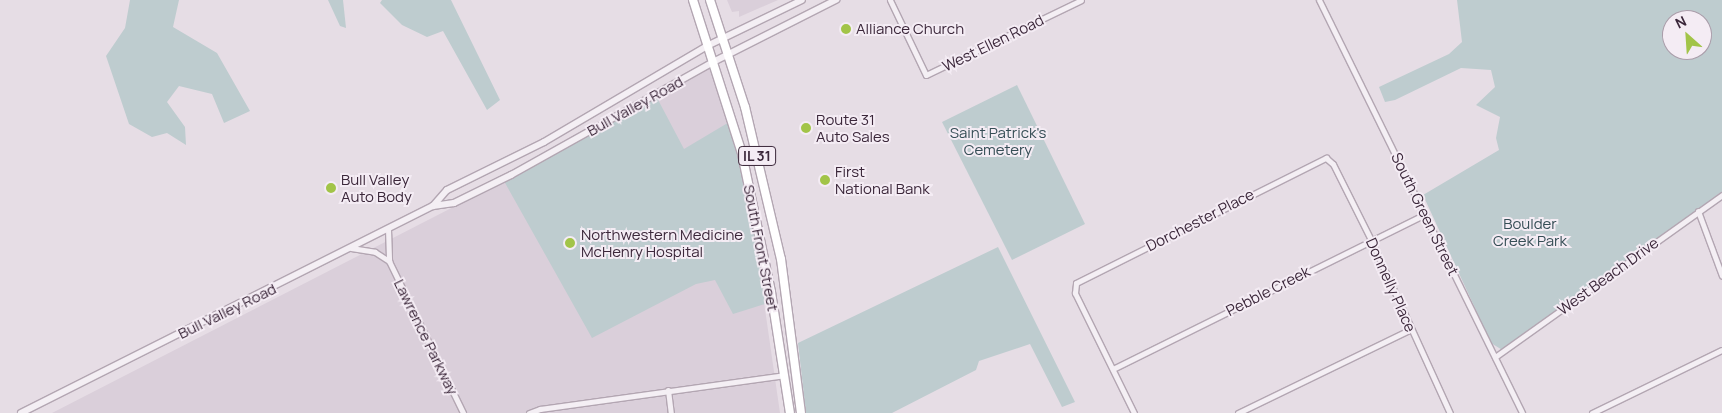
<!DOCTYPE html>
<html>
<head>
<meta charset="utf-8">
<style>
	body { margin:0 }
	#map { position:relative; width:1722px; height:413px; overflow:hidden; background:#e6dde5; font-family:Manrope,sans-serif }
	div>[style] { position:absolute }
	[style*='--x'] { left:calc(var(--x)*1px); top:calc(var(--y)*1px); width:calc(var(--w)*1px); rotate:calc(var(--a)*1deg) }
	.built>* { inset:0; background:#dacfda }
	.green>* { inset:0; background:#becccf }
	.roads { filter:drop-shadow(1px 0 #b3a6b2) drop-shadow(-1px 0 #b3a6b2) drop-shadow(0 1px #b3a6b2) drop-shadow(0 -1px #b3a6b2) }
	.minor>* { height:5px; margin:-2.5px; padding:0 2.5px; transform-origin:2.5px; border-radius:2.5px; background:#f4eff4 }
	.tertiary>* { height:6px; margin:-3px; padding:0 3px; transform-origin:3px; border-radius:3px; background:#f4eff4 }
	.primary>* { height:8px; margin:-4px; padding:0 4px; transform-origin:4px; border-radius:4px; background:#fff }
	.dots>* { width:14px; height:14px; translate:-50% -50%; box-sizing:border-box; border:2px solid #f4ecf4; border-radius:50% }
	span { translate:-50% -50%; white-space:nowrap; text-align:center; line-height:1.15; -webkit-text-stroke:4px #f4ecf4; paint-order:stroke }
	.shield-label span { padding:1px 4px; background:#f4ecf4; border:1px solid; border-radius:4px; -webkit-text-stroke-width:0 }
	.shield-label { font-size:14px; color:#3b273a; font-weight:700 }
	.poi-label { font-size:15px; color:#3b273a }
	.left { translate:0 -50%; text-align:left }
	.street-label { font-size:15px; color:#3b273a }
	.park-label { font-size:15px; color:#364e56 }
	.north { position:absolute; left:1662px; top:10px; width:50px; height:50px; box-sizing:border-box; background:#f4ecf4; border:1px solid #aa9daa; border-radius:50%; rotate:334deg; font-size:14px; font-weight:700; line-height:20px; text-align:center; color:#3b273a }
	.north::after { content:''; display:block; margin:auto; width:18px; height:22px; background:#a2c448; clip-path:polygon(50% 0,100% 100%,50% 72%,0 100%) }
</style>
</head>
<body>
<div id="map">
	<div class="built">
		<div style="clip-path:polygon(727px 0,778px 0,739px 17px,739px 11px,732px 12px)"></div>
		<div style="clip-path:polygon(715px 63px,744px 164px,780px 413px,52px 413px,504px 181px)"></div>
	</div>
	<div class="green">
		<div style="clip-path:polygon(130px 0,179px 0,173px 27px,217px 53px,250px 111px,224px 123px,212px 94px,179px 86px,167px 102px,185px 127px,186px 145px,167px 133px,152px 137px,129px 124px,106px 56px,125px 28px)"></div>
		<div style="clip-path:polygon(328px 0,343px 0,346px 28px,340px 26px)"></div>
		<div style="clip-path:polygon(382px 0,451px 0,500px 100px,487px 110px,443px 31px,427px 37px,402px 25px,380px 3px)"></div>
		<div style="clip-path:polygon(evenodd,1457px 0,1722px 0,1722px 195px,1504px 351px,1491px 343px,1423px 195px,1499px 150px,1496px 138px,1500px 117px,1476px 105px,1495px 87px,1491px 70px,1461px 68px,1395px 100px,1385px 102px,1379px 87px,1449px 54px,1462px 42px,1457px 0,1672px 20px,1702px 20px,1702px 50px,1672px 50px,1672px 20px)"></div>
		<div style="clip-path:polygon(1017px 85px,1085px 224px,1012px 260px,942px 122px)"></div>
		<div style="clip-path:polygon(655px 94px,684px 149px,731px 121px,744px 164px,765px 304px,733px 314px,715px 280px,696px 284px,592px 338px,504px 181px)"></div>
		<div style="clip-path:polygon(998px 247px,1075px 402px,1062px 407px,1030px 344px,979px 361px,976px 370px,892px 413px,806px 413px,798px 343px)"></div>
	</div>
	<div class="roads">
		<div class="minor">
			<div style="--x:890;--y:0;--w:83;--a:64.4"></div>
			<div style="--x:926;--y:75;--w:172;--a:-25.8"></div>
			<div style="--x:1319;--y:0;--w:460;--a:63.8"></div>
			<div style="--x:1698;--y:211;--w:69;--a:69.7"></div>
			<div style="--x:388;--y:229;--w:32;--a:88"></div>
			<div style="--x:389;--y:261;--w:169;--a:64"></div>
			<div style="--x:351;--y:248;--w:24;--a:9"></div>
			<div style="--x:375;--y:252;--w:17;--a:33"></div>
			<div style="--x:1495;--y:357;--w:279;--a:-35.5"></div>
			<div style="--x:1113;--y:369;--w:348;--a:-26.4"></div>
			<div style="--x:668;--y:390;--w:23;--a:83"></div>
			<div style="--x:529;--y:413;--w:12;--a:-20"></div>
			<div style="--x:540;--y:409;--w:246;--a:-7.9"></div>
			<div style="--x:1134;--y:413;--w:134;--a:-116.2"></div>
			<div style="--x:1075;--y:293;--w:10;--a:-84"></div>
			<div style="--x:1076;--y:283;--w:280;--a:-26.6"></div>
			<div style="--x:1326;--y:158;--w:9;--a:41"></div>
			<div style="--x:1333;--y:164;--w:85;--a:63.4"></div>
			<div style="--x:1371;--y:240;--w:190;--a:65.5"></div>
			<div style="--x:1238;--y:413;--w:192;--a:-25.9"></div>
			<div style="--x:1592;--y:413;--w:144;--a:-25.9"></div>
		</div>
		<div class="tertiary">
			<div style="--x:433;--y:206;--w:21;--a:-49"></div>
			<div style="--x:447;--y:190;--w:108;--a:-26.3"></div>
			<div style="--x:544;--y:142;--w:191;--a:-30.5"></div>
			<div style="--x:709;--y:45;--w:103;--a:-25.8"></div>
			<div style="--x:21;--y:413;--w:461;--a:-26.7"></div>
			<div style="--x:433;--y:206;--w:21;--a:-8"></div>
			<div style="--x:454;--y:203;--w:64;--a:-26.2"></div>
			<div style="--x:511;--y:175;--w:234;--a:-29.2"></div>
			<div style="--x:715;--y:61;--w:136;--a:-26.8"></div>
		</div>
		<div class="primary">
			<div style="--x:693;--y:0;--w:162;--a:72.3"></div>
			<div style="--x:742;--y:154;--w:141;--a:78.1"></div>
			<div style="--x:771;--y:292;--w:122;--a:81.1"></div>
			<div style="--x:710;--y:0;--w:113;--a:71.9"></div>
			<div style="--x:745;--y:107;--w:156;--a:76.7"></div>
			<div style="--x:781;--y:259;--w:155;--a:82.6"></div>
		</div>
	</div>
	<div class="dots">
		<div style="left:846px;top:29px;background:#a2c448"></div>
		<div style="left:806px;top:128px;background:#a2c448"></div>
		<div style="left:825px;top:180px;background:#a2c448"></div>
		<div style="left:331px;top:188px;background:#a2c448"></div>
		<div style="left:570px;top:243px;background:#a2c448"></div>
	</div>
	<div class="shield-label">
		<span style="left:757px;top:156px">IL 31</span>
	</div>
	<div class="poi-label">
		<span class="left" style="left:856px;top:29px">Alliance Church</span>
		<span class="left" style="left:816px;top:128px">Route 31<br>Auto Sales</span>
		<span class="left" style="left:835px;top:180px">First<br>National Bank</span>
		<span class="left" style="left:341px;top:188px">Bull Valley<br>Auto Body</span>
		<span class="left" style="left:581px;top:243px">Northwestern Medicine<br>McHenry Hospital</span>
	</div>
	<div class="street-label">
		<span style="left:993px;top:43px;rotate:-26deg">West Ellen Road</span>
		<span style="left:635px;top:106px;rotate:-29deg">Bull Valley Road</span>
		<span style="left:1425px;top:214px;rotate:64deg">South Green Street</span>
		<span style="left:1200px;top:220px;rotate:-27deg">Dorchester Place</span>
		<span style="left:761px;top:248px;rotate:79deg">South Front Street</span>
		<span style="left:1608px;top:276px;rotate:-36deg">West Beach Drive</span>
		<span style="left:1391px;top:285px;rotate:66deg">Donnelly Place</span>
		<span style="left:1268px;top:291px;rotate:-27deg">Pebble Creek</span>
		<span style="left:227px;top:311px;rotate:-26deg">Bull Valley Road</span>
		<span style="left:426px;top:337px;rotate:64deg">Lawrence Parkway</span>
	</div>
	<div class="park-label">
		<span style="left:998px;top:141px">Saint Patrick's<br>Cemetery</span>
		<span style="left:1530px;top:232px">Boulder<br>Creek Park</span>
	</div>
	<div class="north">N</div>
</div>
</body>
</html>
